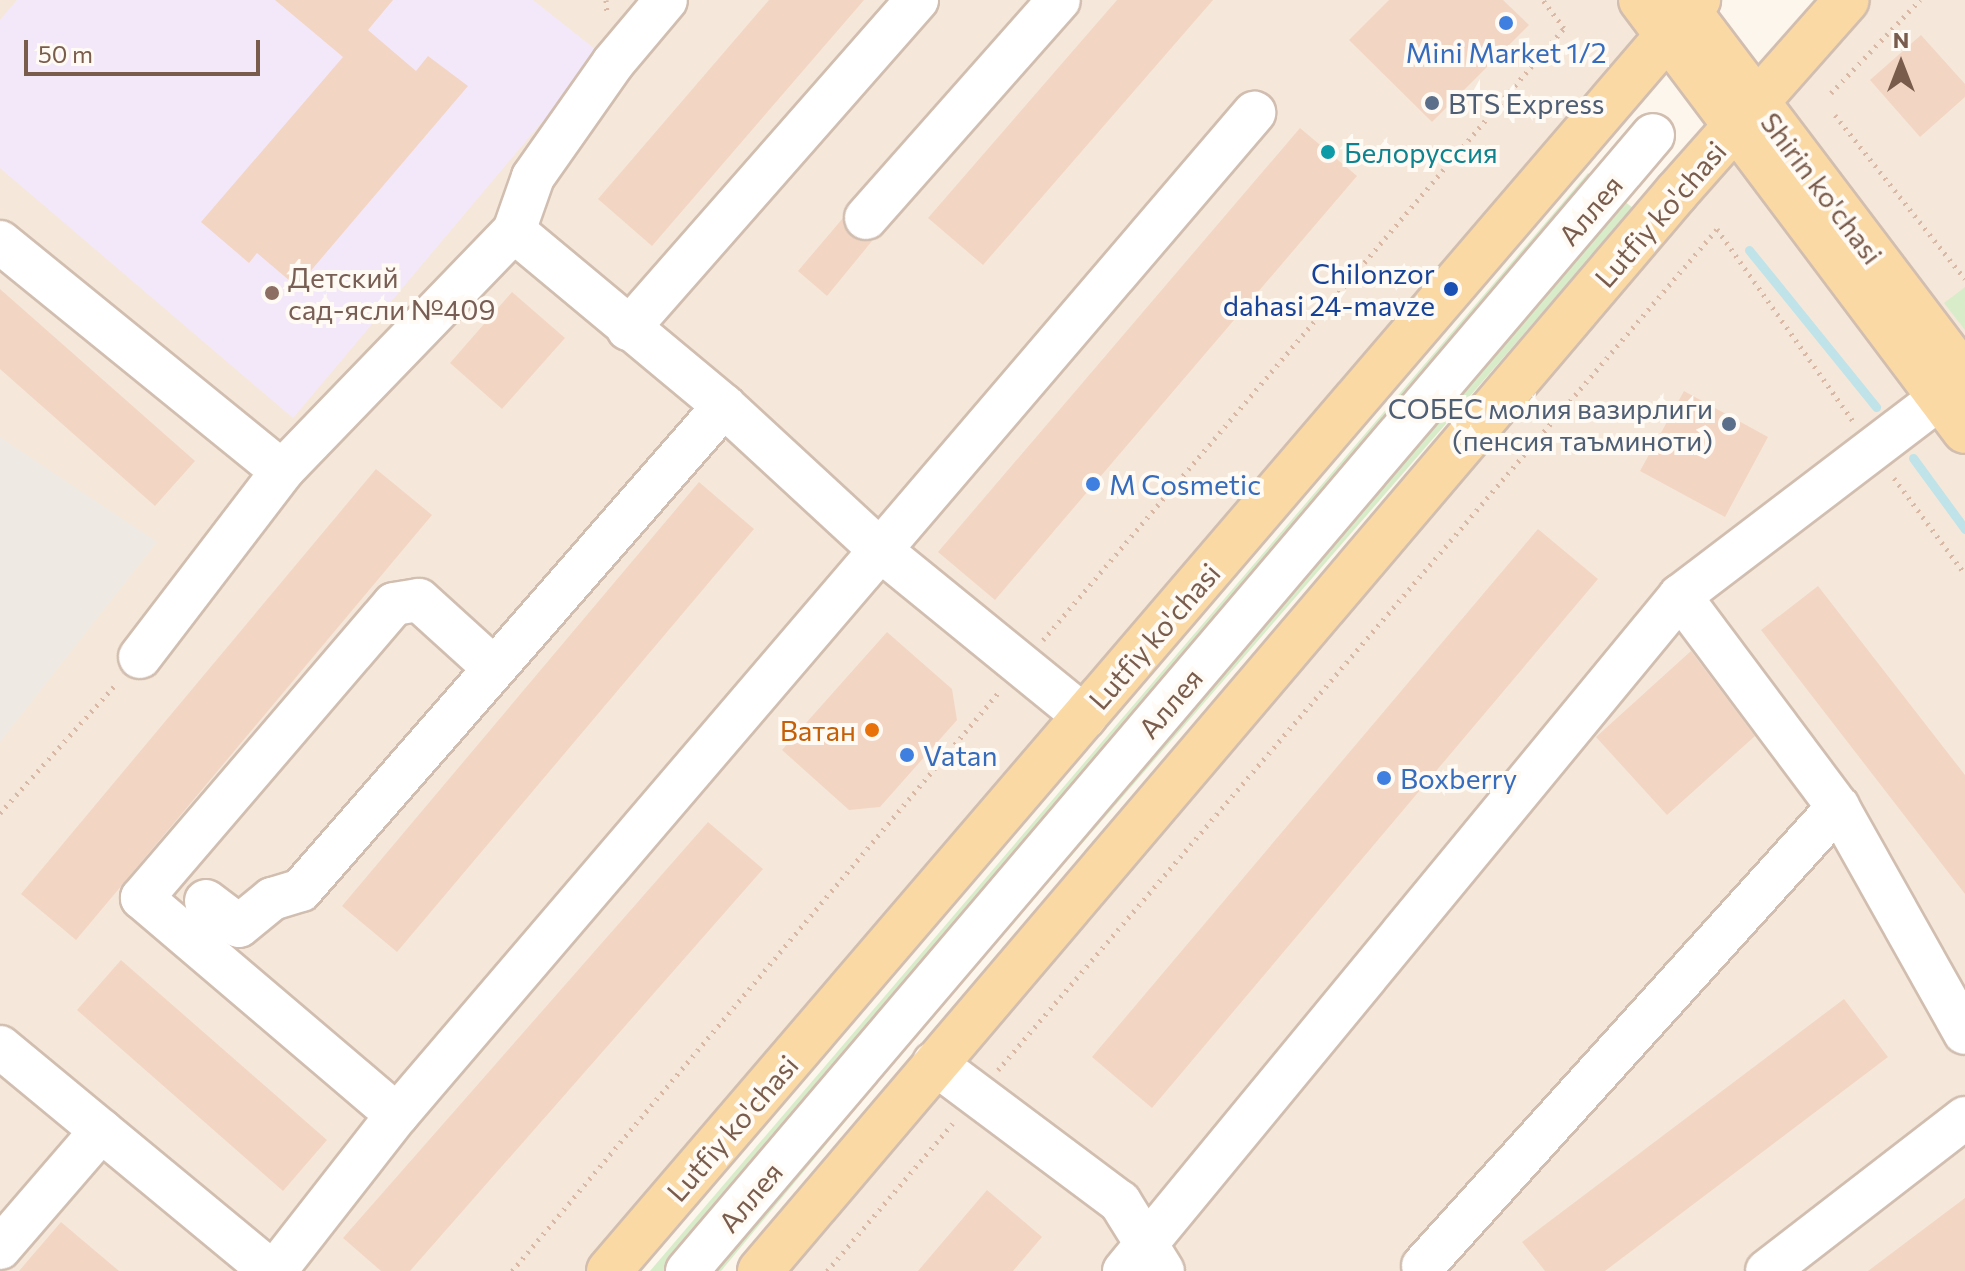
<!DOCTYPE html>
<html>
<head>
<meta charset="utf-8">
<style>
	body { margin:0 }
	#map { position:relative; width:1965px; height:1271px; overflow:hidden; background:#fdf6ec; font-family:Commissioner,sans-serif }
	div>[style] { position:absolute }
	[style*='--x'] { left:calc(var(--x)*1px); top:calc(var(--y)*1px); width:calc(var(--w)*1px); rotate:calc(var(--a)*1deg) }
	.residential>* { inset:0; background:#f5e8da }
	.industrial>* { inset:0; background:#efe9e4 }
	.education>* { inset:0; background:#f3e8fa }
	.green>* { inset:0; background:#d8ecc9 }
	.stream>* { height:9px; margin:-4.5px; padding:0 4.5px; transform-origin:4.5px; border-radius:4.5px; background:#bfe3e8 }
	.building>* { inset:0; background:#f3d5c3 }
	.path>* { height:5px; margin-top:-2.5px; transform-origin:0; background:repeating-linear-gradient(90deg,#d9b8a5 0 2px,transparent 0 8px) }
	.roads { filter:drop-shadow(2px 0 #d1beb0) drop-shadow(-2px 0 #d1beb0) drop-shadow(0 2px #d1beb0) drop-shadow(0 -2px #d1beb0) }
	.minor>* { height:42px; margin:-21px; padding:0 21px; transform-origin:21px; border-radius:21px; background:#fff }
	.major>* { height:44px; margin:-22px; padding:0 22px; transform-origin:22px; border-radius:22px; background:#fbd9a5 }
	.dots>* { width:22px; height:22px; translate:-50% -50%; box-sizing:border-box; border:4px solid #fffaf3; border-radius:50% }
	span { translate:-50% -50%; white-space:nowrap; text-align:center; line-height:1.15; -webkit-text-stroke:8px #fffaf3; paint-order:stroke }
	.shop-label { font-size:28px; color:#366cbe }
	.left { translate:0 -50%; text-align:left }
	.service-label { font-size:28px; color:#4e5e75 }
	.right { translate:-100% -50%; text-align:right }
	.culture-label { font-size:28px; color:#0d838f }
	.street-label { font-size:28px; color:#7a5c4d }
	.transit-label { font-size:28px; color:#164399 }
	.education-label { font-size:28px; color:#785e54 }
	.food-label { font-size:28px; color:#c56008 }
	.north { position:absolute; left:1861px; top:24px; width:80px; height:80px; -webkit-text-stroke:6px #fffaf3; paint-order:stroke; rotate:0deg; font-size:22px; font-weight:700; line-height:32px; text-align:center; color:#7a5c4d }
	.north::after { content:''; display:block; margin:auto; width:28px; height:36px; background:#7a5c4d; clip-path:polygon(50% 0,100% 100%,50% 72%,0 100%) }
	.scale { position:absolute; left:24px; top:40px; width:236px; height:36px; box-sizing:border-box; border:4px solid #7a5c4d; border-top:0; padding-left:10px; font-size:24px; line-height:28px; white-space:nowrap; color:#7a5c4d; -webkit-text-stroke:6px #fffaf3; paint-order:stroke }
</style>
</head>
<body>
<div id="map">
	<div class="residential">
		<div style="clip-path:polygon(0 0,1641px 0,1668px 36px,609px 1271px,0 1271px)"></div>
		<div style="clip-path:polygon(1847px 0,1965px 0,1965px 377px,1757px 102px)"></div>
		<div style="clip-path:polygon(1736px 125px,1965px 431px,1965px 1271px,760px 1271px)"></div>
	</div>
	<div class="industrial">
		<div style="clip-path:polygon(0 437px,157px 542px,0 742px)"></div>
	</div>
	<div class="education">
		<div style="clip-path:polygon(17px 0,533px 0,600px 53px,293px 418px,0 168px,0 20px)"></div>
	</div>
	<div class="green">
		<div style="clip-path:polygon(1588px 173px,1633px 208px,943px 1004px,721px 1271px,650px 1271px)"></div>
		<div style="clip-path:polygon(1965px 287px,1965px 330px,1944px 303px)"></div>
	</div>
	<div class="stream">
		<div style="--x:1749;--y:250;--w:202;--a:51"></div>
		<div style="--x:1913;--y:458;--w:88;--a:53.8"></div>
	</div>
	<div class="building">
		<div style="clip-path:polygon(275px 0,393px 0,368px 30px,416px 71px,428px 56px,468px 86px,297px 287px,257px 253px,249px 263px,201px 222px,343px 57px)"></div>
		<div style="clip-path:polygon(769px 0,864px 0,652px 246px,598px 199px)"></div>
		<div style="clip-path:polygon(1117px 0,1213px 0,983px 265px,928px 218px)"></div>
		<div style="clip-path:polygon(1389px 0,1503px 0,1529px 25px,1432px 122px,1349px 40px)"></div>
		<div style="clip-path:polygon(1921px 35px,1965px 84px,1965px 97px,1920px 137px,1870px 80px)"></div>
		<div style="clip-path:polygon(1300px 128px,1357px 176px,995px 600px,938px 552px)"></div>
		<div style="clip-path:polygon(843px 218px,851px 236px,872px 241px,827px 296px,798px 271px)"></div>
		<div style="clip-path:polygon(0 289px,195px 461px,155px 506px,0 369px)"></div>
		<div style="clip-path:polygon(512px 292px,565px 338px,502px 409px,450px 363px)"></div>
		<div style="clip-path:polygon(1684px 391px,1768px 437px,1725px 517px,1640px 471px)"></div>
		<div style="clip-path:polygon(376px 469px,432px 515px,76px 940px,21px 894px)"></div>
		<div style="clip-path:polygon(699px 482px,754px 529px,397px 952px,342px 906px)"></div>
		<div style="clip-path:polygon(1538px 529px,1598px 579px,1152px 1108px,1092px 1057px)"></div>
		<div style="clip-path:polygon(1818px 586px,1965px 775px,1965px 894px,1761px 630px)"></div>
		<div style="clip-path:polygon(887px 632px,952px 689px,957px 720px,880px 807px,849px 810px,782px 750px)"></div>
		<div style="clip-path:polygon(1691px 651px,1755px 736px,1667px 815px,1596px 737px)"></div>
		<div style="clip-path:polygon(708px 822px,763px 869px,410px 1271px,381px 1271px,343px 1238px)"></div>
		<div style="clip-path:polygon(121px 960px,327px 1140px,283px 1191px,77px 1010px)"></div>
		<div style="clip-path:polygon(1844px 999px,1888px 1057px,1605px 1271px,1545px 1271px,1522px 1242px)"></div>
		<div style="clip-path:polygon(987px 1190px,1042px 1237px,1013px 1271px,918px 1271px)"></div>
		<div style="clip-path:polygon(1965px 1198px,1965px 1271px,1868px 1271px)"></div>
		<div style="clip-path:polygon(61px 1222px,119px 1271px,19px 1271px)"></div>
	</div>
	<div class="path">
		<div style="--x:606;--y:0;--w:15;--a:86"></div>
		<div style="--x:1831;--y:93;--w:129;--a:-46.3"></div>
		<div style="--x:1835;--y:115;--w:209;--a:51.6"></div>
		<div style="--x:1894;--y:478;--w:119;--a:53.5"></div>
		<div style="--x:1043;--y:640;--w:804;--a:-49.59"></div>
		<div style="--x:1564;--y:28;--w:35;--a:-127"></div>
		<div style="--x:0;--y:813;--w:175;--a:-48"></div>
		<div style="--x:998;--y:1070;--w:1106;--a:-49.47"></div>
		<div style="--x:1717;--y:229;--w:235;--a:54.7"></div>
		<div style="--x:512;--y:1271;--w:755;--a:-49.94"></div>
		<div style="--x:827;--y:1271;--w:194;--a:-49.6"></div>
	</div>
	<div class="roads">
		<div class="minor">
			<div style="--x:866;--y:218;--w:291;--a:-48.5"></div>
			<div style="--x:514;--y:231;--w:57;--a:-70.6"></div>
			<div style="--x:533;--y:177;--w:139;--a:-54.9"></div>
			<div style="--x:613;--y:63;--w:82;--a:-49.9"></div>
			<div style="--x:0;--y:242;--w:363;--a:39.1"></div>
			<div style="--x:628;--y:329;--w:438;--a:-48.7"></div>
			<div style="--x:1680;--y:596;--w:327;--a:-37.3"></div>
			<div style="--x:140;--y:657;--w:234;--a:-52.6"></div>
			<div style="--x:282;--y:471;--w:334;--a:-46"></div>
			<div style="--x:514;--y:231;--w:273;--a:39.8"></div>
			<div style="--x:724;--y:406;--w:211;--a:42.7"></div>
			<div style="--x:879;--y:549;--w:266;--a:39.2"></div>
			<div style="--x:206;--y:901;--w:41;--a:37.1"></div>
			<div style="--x:239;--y:926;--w:43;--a:-39.3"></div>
			<div style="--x:272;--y:899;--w:30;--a:-17"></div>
			<div style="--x:301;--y:890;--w:643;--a:-48.85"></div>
			<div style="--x:0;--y:1047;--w:352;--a:39.6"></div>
			<div style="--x:934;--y:1063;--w:232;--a:36.8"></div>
			<div style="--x:1120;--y:1202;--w:81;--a:58.1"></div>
			<div style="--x:397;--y:1115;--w:335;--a:-139.6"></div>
			<div style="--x:142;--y:898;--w:387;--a:-49.4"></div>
			<div style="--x:394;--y:604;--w:25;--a:-9"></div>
			<div style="--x:419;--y:600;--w:101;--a:42.2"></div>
			<div style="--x:0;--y:1248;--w:155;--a:-49.2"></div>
			<div style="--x:1423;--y:1266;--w:619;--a:-47.88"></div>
			<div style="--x:275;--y:1271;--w:198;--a:-52"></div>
			<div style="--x:397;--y:1115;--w:1319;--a:-49.46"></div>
			<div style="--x:687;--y:1271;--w:1491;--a:-49.62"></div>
			<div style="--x:1124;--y:1271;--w:875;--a:-50.52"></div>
			<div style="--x:1680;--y:596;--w:264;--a:53.2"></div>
			<div style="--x:1838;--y:807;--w:259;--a:60.7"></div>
			<div style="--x:1767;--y:1271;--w:250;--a:-37.7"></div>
		</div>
		<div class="major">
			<div style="--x:1641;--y:0;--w:539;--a:53.07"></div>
			<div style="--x:1680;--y:0;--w:473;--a:52.9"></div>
			<div style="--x:609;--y:1271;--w:1674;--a:-49.41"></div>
			<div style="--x:760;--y:1271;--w:1416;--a:-49.64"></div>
			<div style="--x:1677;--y:192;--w:256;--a:-48.5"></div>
		</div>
	</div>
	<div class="dots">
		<div style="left:1506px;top:23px;background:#3f7fe0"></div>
		<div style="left:1432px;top:103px;background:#5c6f8a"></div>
		<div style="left:1328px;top:152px;background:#0f9aa8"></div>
		<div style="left:1451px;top:289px;background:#1a4fb4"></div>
		<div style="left:272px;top:293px;background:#8d6e63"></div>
		<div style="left:1729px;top:424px;background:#5c6f8a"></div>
		<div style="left:1093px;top:484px;background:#3f7fe0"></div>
		<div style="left:872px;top:730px;background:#e8710a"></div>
		<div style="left:907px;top:755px;background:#3f7fe0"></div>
		<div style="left:1384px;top:778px;background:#3f7fe0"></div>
	</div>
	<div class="shop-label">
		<span style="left:1506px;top:52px">Mini Market 1/2</span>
		<span class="left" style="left:1109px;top:484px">M Cosmetic</span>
		<span class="left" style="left:923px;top:755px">Vatan</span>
		<span class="left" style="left:1400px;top:778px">Boxberry</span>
	</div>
	<div class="service-label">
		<span class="left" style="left:1448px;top:103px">BTS Express</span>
		<span class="right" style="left:1713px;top:424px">СОБЕС молия вазирлиги<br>(пенсия таъминоти)</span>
	</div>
	<div class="culture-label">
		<span class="left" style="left:1344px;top:152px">Белоруссия</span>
	</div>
	<div class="street-label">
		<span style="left:1822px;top:188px;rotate:53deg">Shirin ko'chasi</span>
		<span style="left:1590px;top:210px;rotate:-50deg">Аллея</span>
		<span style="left:1660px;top:214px;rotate:-49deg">Lutfiy ko'chasi</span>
		<span style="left:1154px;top:636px;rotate:-49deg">Lutfiy ko'chasi</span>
		<span style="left:1170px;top:703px;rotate:-50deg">Аллея</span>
		<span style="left:732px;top:1128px;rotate:-49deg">Lutfiy ko'chasi</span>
		<span style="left:750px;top:1197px;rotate:-50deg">Аллея</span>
	</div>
	<div class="transit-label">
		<span class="right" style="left:1435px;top:289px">Chilonzor<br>dahasi 24-mavze</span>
	</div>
	<div class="education-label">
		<span class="left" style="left:288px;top:293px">Детский<br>сад-ясли №409</span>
	</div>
	<div class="food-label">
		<span class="right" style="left:856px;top:730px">Ватан</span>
	</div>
	<div class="north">N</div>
	<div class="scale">50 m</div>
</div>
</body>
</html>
